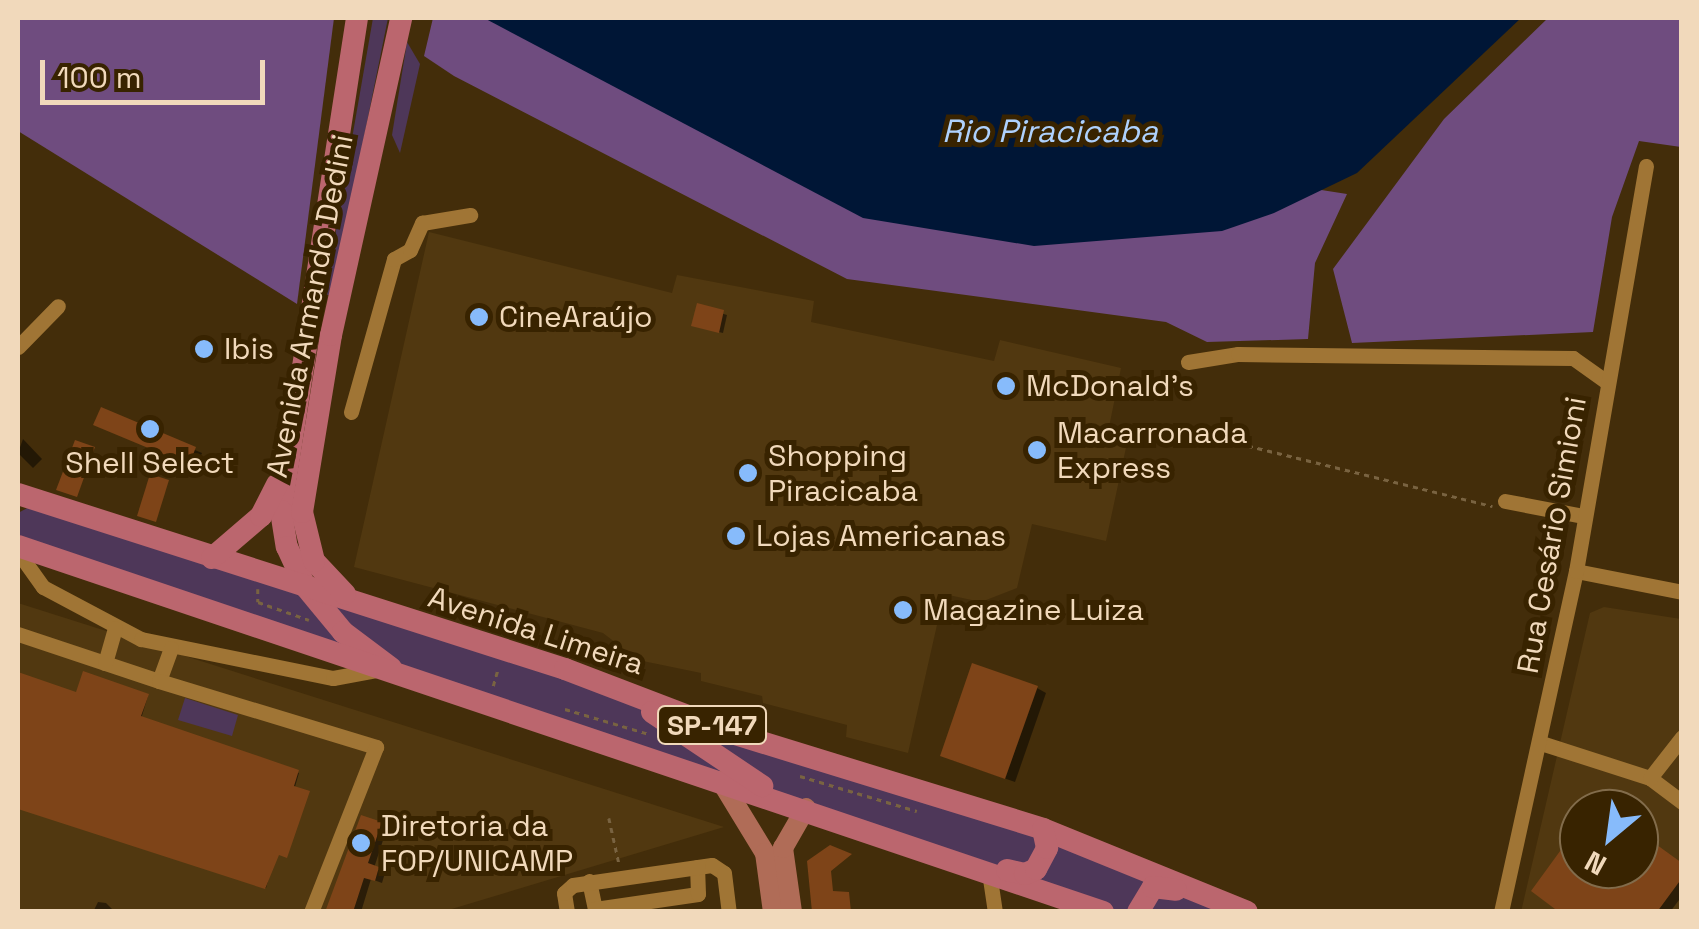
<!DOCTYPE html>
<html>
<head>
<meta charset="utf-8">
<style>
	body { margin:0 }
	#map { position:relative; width:1699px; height:929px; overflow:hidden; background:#432d0a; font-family:"Space Grotesk",sans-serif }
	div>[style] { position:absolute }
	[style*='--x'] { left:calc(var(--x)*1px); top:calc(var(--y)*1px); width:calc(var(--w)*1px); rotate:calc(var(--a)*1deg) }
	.built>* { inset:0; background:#513810 }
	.green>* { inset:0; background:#4e3759 }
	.forest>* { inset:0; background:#6f4c7f }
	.water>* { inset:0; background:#001636 }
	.shadow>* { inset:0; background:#0007 }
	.building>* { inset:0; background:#7e4418 }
	.path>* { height:2.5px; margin-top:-1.25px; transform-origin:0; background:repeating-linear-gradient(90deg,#796341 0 5px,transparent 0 10px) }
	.minor>* { height:15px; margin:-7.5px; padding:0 7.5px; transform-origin:7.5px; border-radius:7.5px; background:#a07535 }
	.major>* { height:20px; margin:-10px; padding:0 10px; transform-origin:10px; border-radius:10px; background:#b06c57 }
	.highway>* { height:22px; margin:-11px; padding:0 11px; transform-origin:11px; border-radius:11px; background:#bb666e }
	.dots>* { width:28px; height:28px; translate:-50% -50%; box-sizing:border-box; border:5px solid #382300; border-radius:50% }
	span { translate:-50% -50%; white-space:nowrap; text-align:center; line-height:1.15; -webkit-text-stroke:10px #382300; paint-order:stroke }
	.shield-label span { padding:2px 8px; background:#382300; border:2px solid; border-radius:8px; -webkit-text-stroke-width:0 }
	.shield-label { font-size:28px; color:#f1d9bb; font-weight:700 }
	.street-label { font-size:30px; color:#f1d9bb }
	.poi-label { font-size:30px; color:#f1d9bb }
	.left { translate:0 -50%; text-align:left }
	.water-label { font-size:32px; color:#aed1fd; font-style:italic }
	.frame { position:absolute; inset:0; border:20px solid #f1d9bb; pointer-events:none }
	.north { position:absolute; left:1559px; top:789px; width:100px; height:100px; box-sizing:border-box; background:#382300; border:2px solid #826c4b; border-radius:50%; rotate:209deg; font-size:28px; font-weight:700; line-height:40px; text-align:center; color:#f1d9bb }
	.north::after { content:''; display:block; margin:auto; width:35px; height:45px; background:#87bbfb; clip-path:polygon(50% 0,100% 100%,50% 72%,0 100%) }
	.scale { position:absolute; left:40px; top:60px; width:225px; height:45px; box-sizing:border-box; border:5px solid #f1d9bb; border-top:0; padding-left:12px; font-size:30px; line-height:35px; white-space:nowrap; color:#f1d9bb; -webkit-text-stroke:8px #382300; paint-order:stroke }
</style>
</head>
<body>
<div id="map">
	<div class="built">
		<div style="clip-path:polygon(429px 232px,672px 293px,677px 275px,814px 301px,811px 322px,994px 361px,1000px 340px,1121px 368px,1107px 437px,1127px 443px,1106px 541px,1032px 524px,1017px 588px,981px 602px,944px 594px,908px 753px,846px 737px,847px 725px,763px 703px,762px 696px,701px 681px,701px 673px,638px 660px,603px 633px,354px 567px)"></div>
		<div style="clip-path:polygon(18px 603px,724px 827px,445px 911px,18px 911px)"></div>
		<div style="clip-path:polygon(evenodd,1604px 607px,1681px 619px,1681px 911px,1521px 912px,1590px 613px,1604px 607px,1579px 809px,1639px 809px,1639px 869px,1579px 869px,1579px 809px)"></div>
	</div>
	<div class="green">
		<div style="clip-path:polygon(373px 18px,388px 18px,332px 296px,325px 294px)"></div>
		<div style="clip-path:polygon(407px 42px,420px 64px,400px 153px,392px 135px)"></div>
		<div style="clip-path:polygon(33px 505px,490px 644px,1247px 911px,1102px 911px,18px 546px,18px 513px)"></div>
		<div style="clip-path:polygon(185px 698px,238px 715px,232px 736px,178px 720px)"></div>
	</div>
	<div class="forest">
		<div style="clip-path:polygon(18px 18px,334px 18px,297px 304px,18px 131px)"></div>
		<div style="clip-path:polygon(433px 18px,485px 18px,601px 77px,1347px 194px,1315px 263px,1308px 339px,1207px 342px,1166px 322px,847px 279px,454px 76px,424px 56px)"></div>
		<div style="clip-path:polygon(1548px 18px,1681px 18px,1681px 147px,1639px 141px,1612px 217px,1593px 332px,1352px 343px,1333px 269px,1444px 119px)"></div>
	</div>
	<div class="water">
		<div style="clip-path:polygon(484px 18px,1521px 18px,1357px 173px,1274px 213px,1222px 231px,1034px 246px,863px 218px)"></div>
	</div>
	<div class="shadow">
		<div style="clip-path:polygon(698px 306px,727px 315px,723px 333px,698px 327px)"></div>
		<div style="clip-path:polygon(102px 411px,202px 453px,196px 466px,103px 428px)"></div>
		<div style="clip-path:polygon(23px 439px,42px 459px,33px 468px,18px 453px)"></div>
		<div style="clip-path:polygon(18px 674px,78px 695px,148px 696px,141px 719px,299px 773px,266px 888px,18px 807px)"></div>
		<div style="clip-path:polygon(1037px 688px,1046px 693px,1015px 782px,952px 760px)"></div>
		<div style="clip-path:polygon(380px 824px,387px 828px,374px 868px,385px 873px,382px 883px,371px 879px,361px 912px,328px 912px)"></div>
		<div style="clip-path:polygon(1579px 829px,1579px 869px,1639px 869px,1639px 834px,1682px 864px,1682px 896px,1670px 912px,1564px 912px)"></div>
		<div style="clip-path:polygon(98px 902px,106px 903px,115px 912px,93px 912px)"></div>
	</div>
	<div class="building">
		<div style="clip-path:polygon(697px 303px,724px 310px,719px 333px,691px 326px)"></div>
		<div style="clip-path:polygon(101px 407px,196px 447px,189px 465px,93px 425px)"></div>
		<div style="clip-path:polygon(75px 440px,95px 447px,77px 497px,56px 490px)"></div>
		<div style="clip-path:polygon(150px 474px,169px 480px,156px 522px,137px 516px)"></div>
		<div style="clip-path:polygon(972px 663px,1038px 686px,1005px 779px,940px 756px)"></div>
		<div style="clip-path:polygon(83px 671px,149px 694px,141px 716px,299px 770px,294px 786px,310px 791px,287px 858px,279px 855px,265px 889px,18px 809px,18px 672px,76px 692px)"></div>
		<div style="clip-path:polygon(361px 815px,382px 822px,368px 863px,379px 867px,375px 881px,364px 878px,353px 912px,325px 912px)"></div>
		<div style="clip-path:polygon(1579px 825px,1579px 869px,1639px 869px,1639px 832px,1682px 863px,1682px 878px,1657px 912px,1559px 912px,1531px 891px)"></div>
		<div style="clip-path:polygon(830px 845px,852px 854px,831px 871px,833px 891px,849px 892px,851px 912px,812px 912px,807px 861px)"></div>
	</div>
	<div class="path">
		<div style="--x:1108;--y:428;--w:101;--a:4.5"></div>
		<div style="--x:1209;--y:436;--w:292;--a:13.9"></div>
		<div style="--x:258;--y:589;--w:13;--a:90"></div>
		<div style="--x:258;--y:602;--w:54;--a:19.4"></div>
		<div style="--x:493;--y:686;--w:18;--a:-74"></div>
		<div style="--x:565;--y:709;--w:88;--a:16.6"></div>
		<div style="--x:800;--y:776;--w:122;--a:16.7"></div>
		<div style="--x:609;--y:818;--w:46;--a:77.5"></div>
	</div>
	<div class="minor">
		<div style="--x:18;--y:347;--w:57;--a:-45.7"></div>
		<div style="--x:1188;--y:362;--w:51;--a:-9.1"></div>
		<div style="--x:1238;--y:354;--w:335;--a:0.7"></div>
		<div style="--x:1573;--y:358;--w:43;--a:35.5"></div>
		<div style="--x:351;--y:412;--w:159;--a:-74.3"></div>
		<div style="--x:394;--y:259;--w:18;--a:-29"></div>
		<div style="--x:410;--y:250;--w:30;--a:-66"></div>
		<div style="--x:422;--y:223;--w:49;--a:-9.5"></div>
		<div style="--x:1505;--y:501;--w:79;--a:10.9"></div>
		<div style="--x:18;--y:552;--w:43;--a:54.5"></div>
		<div style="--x:43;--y:587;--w:111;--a:28"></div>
		<div style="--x:141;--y:639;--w:196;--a:11.5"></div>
		<div style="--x:333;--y:678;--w:45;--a:-10.3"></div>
		<div style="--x:1576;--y:571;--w:108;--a:11.2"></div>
		<div style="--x:18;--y:634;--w:149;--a:18.4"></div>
		<div style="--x:159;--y:681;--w:35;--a:-70"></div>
		<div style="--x:105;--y:663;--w:36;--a:-74"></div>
		<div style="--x:159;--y:681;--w:227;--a:16.9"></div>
		<div style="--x:376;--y:747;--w:177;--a:111.5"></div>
		<div style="--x:1541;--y:743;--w:114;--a:17.8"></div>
		<div style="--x:1650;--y:778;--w:40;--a:37"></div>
		<div style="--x:1650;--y:778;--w:52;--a:-52"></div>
		<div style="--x:989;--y:872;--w:40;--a:81.5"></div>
		<div style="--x:589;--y:881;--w:29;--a:78"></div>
		<div style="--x:595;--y:909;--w:104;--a:-8.3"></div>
		<div style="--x:698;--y:894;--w:27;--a:-92"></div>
		<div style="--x:567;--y:912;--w:19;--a:-99"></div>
		<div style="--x:564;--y:893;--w:12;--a:-42"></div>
		<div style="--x:573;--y:885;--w:140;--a:-8.2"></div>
		<div style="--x:712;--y:865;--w:14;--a:34"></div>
		<div style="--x:724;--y:873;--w:39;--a:83"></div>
		<div style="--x:1501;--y:912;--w:349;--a:-77.6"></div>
		<div style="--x:1576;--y:571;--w:411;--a:-80.2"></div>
	</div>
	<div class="major">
		<div style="--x:721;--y:781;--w:84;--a:58.6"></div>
		<div style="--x:765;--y:853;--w:60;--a:82.3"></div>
		<div style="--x:792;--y:912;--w:65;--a:-98"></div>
		<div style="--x:783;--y:848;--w:46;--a:-60.1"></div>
	</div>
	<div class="highway">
		<div style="--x:357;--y:18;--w:499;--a:98.8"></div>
		<div style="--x:281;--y:511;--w:36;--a:81"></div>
		<div style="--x:287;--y:547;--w:43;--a:65.2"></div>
		<div style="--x:305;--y:586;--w:60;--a:50.4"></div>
		<div style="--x:343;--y:632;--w:60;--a:36.9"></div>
		<div style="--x:18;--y:494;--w:574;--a:17.74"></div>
		<div style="--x:565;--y:669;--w:182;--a:20.9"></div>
		<div style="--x:735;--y:734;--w:322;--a:17.1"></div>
		<div style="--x:1043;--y:829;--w:220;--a:22.1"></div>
		<div style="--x:18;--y:546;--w:1145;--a:18.64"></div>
		<div style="--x:212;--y:558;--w:65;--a:-40.6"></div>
		<div style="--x:261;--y:516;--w:35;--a:-63"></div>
		<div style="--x:345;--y:594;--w:45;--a:-133.2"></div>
		<div style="--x:314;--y:561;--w:50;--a:-103.8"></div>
		<div style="--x:302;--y:512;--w:179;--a:-80.7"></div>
		<div style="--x:331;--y:335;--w:325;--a:-77.5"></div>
		<div style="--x:652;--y:712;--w:133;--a:33.9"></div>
		<div style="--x:1007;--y:870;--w:18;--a:13"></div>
		<div style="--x:1025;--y:874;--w:12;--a:-24"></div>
		<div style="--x:1036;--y:869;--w:24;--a:-62"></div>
		<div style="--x:1047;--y:848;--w:19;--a:-102"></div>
		<div style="--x:1138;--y:912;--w:29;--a:-59"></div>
		<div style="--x:1153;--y:887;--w:23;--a:7"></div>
	</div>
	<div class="dots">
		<div style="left:479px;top:317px;background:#87bbfb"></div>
		<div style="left:204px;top:349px;background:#87bbfb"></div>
		<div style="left:1006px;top:386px;background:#87bbfb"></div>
		<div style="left:150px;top:429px;background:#87bbfb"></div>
		<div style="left:1037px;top:450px;background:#87bbfb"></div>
		<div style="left:748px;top:473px;background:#87bbfb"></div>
		<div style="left:736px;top:536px;background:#87bbfb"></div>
		<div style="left:903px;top:610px;background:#87bbfb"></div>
		<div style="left:361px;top:843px;background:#87bbfb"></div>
	</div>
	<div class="shield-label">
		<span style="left:712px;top:725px">SP-147</span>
	</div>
	<div class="street-label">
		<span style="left:310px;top:306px;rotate:-79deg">Avenida Armando Dedini</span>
		<span style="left:1552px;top:535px;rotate:-80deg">Rua Cesário Simioni</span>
		<span style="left:536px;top:631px;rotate:18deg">Avenida Limeira</span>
	</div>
	<div class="poi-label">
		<span class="left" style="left:499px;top:317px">CineAraújo</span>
		<span class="left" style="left:224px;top:349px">Ibis</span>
		<span class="left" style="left:1026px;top:386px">McDonald's</span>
		<span class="left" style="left:1057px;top:450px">Macarronada<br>Express</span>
		<span class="left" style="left:768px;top:473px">Shopping<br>Piracicaba</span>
		<span style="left:150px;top:463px">Shell Select</span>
		<span class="left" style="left:756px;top:536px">Lojas Americanas</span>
		<span class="left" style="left:923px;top:610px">Magazine Luiza</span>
		<span class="left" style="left:381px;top:843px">Diretoria da<br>FOP/UNICAMP</span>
	</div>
	<div class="water-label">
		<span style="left:1050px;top:131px">Rio Piracicaba</span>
	</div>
	<div class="frame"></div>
	<div class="north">N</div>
	<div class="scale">100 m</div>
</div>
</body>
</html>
